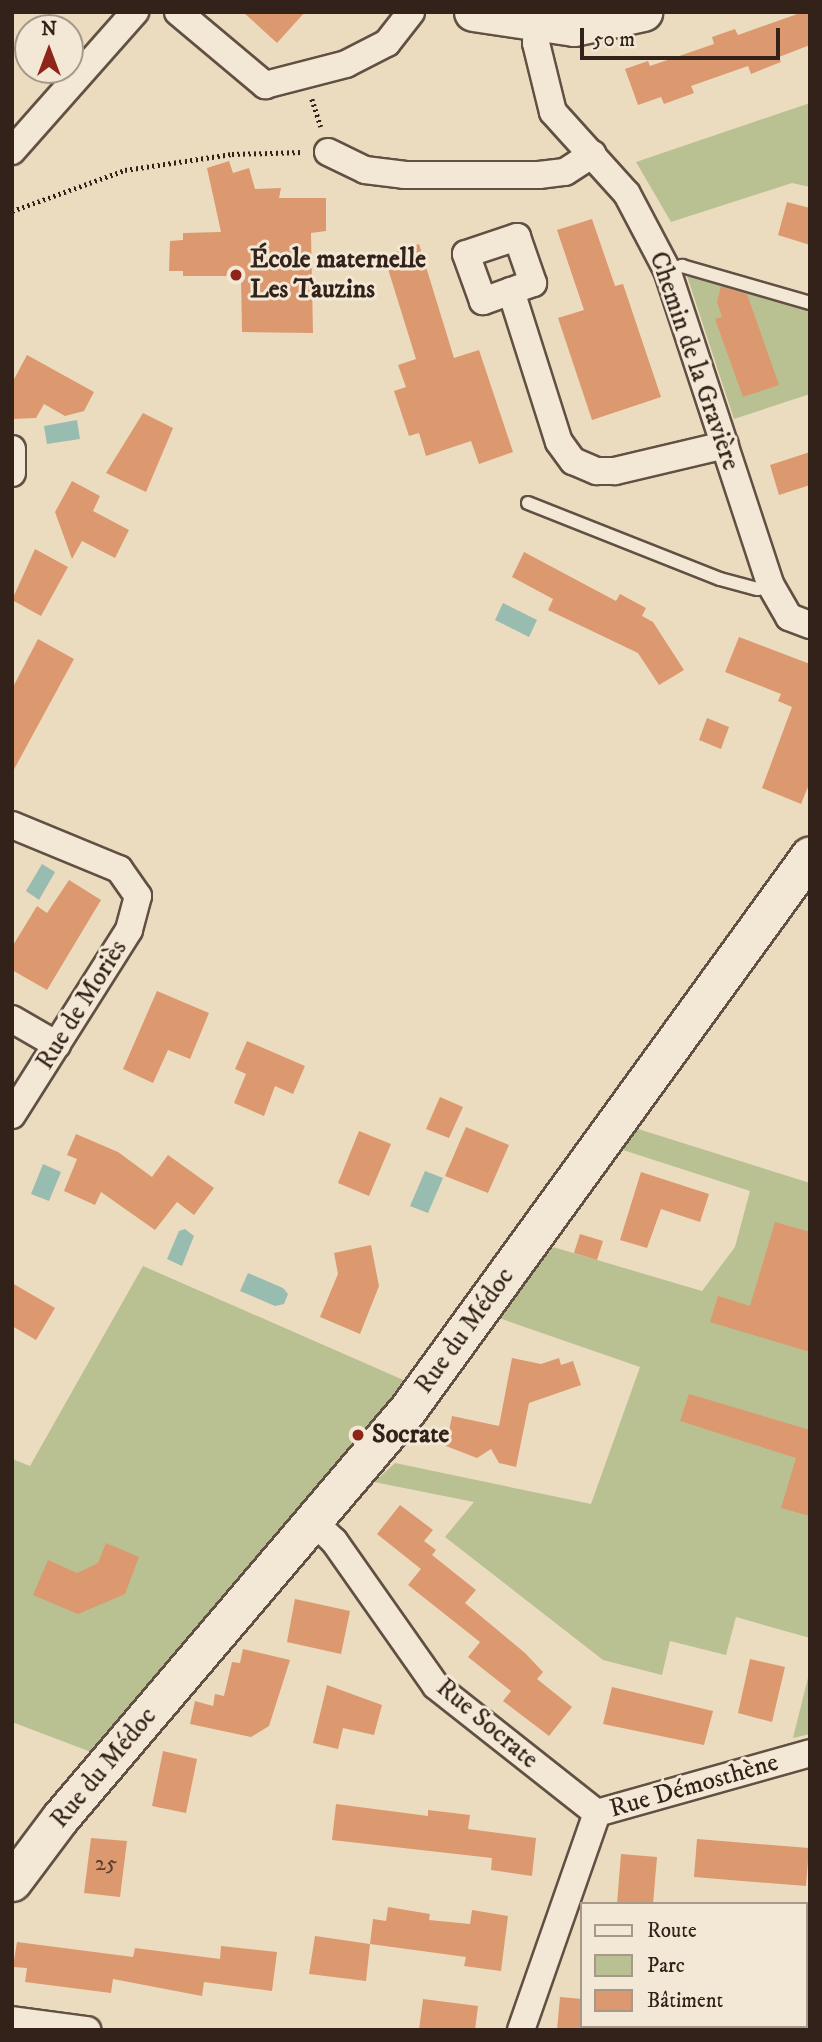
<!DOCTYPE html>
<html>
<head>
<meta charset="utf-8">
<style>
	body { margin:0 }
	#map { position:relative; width:822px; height:2042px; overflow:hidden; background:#ecdcbf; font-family:"IM FELL DW Pica",serif }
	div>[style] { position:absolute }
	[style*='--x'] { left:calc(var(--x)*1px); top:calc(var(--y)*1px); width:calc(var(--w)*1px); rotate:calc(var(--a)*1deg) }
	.green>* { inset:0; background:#b9c091 }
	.water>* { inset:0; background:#99bcb1 }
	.building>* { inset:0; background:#dc986f }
	.path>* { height:4.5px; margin-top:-2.25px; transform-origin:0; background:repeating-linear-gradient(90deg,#33221a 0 2px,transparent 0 5.5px) }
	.roads { filter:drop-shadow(2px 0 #615043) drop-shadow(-2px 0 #615043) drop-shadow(0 2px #615043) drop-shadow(0 -2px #615043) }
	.lane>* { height:12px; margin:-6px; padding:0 6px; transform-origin:6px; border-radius:6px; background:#f3e8d5 }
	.street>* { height:26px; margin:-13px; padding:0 13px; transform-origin:13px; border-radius:13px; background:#f3e8d5 }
	.secondary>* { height:37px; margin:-18.5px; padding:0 18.5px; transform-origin:18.5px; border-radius:18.5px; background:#f3e8d5 }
	.dots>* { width:19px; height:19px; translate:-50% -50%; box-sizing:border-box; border:4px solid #f3e8d5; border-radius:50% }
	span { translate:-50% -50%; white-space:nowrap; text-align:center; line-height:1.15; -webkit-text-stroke:6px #f3e8d5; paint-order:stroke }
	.number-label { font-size:23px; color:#5d402f }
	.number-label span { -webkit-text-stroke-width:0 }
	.poi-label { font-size:26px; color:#33221a; font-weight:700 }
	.left { translate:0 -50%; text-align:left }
	.street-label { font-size:26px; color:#33221a }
	.frame { position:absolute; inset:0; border:14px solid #33221a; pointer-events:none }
	.legend { position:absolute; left:580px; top:1902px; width:228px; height:126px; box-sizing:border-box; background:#f3e8d5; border:2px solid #a6998a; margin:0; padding:9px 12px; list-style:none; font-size:21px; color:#33221a }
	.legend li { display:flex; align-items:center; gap:14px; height:35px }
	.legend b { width:35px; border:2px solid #a6998a }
	.north { position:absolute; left:14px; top:14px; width:70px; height:70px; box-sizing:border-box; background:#f3e8d5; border:2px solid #a6998a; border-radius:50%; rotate:0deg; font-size:19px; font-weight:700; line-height:28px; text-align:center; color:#33221a }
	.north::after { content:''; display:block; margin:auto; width:24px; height:32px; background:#8f2418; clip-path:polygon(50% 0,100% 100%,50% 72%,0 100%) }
	.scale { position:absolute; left:580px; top:28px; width:200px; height:32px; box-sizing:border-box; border:4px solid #33221a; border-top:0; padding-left:9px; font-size:21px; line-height:24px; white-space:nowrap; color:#33221a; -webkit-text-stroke:5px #f3e8d5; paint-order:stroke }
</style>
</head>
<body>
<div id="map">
	<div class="green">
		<div style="clip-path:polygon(810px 103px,810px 187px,792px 183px,671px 222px,636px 162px)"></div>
		<div style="clip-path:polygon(687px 276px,810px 311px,810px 394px,734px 419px)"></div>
		<div style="clip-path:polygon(635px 1128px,810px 1183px,810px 1638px,736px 1617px,726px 1655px,670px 1641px,662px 1675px,603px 1660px,445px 1537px,474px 1502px,374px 1482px,395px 1463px,591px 1504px,640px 1367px,499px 1318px,553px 1247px,702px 1291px,735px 1247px,750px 1191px,623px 1150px)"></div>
		<div style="clip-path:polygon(143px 1266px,408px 1382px,91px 1752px,12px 1722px,12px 1459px,30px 1466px)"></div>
		<div style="clip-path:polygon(810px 1670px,810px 1734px,793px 1738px)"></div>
	</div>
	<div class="water">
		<div style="clip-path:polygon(77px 420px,80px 439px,47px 444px,44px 426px)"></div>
		<div style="clip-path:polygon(503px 603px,537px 620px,529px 637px,495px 620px)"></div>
		<div style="clip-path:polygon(42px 864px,55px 872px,39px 900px,26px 891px)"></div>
		<div style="clip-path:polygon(43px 1164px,61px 1172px,49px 1201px,31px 1194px)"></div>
		<div style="clip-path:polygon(425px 1171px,443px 1178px,428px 1213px,410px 1206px)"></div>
		<div style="clip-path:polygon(185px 1229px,194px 1236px,182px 1266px,167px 1259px,179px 1231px)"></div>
		<div style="clip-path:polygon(248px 1273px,283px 1288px,288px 1294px,284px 1304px,275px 1306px,240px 1291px)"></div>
	</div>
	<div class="building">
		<div style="clip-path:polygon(243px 12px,305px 12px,277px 43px)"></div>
		<div style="clip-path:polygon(803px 12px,810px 12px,810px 45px,779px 57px,781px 62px,751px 74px,748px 66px,691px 86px,694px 93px,664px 104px,661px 97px,638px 105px,625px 69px,648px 61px,650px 66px,714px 44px,712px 37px,735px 29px,738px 35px)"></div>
		<div style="clip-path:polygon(229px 161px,233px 173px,249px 168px,255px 189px,281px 188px,279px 198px,326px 198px,326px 231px,311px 233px,313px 333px,242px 332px,241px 276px,183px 276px,183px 271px,169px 271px,170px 241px,183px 240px,183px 233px,221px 232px,207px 168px)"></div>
		<div style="clip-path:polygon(787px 202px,810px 208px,810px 245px,778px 235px)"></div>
		<div style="clip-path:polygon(592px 219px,615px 286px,623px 284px,661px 397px,592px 420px,558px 318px,584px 310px,557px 230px)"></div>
		<div style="clip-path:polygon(419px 244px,454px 358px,479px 350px,513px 452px,479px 464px,471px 441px,426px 456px,419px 433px,409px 436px,394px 391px,406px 387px,398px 365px,416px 359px,384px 256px)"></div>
		<div style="clip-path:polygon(721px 286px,747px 294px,779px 385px,743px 397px,715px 319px,722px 317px,717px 302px)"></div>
		<div style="clip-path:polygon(27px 355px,94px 392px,84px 411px,65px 416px,44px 404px,36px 418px,12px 419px,12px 383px)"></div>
		<div style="clip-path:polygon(143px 413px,173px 428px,146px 492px,106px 473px)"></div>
		<div style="clip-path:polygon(810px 452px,810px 485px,779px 495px,770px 465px)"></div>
		<div style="clip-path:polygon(72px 481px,100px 496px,93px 511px,129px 530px,115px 558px,82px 541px,72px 559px,55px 512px)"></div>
		<div style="clip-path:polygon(35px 549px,68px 567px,41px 616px,12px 600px)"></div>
		<div style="clip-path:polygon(524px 552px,616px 601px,620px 594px,646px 608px,642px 616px,653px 622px,684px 670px,659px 685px,638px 653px,548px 610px,553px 599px,512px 577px)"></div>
		<div style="clip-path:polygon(739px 637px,810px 664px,810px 782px,801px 804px,762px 788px,792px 707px,778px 701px,781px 694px,725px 672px)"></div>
		<div style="clip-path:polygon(38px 639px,74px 659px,12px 773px,12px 689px)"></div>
		<div style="clip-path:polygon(707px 718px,729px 727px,721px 749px,699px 740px)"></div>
		<div style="clip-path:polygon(69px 880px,101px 900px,47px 990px,12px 970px,12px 947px,37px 906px,47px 913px)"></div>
		<div style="clip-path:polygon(157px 991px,209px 1013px,190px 1059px,168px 1050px,153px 1083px,123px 1069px)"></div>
		<div style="clip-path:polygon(247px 1041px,305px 1066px,293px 1094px,275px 1086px,264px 1116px,234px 1103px,246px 1074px,235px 1069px)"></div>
		<div style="clip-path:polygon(440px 1097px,463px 1107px,449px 1138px,426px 1129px)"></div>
		<div style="clip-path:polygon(466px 1127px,509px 1145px,488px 1193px,445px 1176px)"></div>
		<div style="clip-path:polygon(359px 1131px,391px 1144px,369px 1196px,338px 1183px)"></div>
		<div style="clip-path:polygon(76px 1134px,118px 1152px,152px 1177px,168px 1155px,214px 1188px,194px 1215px,177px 1202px,155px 1230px,101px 1192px,95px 1205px,64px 1191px,77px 1159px,67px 1155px)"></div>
		<div style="clip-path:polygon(641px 1172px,709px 1194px,700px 1222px,661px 1209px,647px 1248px,620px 1240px)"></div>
		<div style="clip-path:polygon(775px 1222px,810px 1232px,810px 1352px,710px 1322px,718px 1296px,750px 1306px)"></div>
		<div style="clip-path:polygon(580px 1234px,603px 1241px,597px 1260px,574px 1253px)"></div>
		<div style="clip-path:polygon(371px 1245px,379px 1286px,360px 1334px,320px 1317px,338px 1274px,334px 1253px)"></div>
		<div style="clip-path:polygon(12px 1283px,55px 1308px,36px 1340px,12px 1326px)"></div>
		<div style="clip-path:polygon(512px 1358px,541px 1364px,559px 1358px,561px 1365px,573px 1361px,581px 1385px,529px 1403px,516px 1467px,499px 1463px,491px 1449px,477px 1458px,446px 1446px,452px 1416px,499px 1426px)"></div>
		<div style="clip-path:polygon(689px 1394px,810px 1430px,810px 1516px,781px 1508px,796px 1458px,680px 1421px)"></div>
		<div style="clip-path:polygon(400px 1505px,433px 1530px,424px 1541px,436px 1550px,432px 1555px,476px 1590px,465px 1603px,525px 1653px,543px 1672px,537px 1679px,572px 1707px,549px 1736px,503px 1701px,511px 1691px,468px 1657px,480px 1642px,408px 1585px,421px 1569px,377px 1534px)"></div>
		<div style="clip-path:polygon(106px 1543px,139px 1557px,125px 1594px,78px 1614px,33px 1595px,48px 1560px,77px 1573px,98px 1563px)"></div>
		<div style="clip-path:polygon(295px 1599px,350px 1611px,341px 1654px,287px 1642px)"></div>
		<div style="clip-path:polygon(243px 1649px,290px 1660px,269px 1726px,251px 1737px,190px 1724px,195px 1701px,213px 1706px,215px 1694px,224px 1696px,232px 1662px,240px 1663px)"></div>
		<div style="clip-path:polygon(750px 1659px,785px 1667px,772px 1722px,738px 1713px)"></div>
		<div style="clip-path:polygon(327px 1685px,382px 1705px,374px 1735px,343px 1728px,338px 1749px,313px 1743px)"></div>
		<div style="clip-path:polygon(612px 1687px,713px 1711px,704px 1745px,603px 1724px)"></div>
		<div style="clip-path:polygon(163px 1751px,197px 1759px,186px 1813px,152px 1806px)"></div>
		<div style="clip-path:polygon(336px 1804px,428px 1816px,428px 1810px,470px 1815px,468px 1829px,536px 1838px,532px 1876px,491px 1870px,492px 1858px,332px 1840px)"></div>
		<div style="clip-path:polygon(91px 1838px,127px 1841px,120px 1897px,84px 1893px)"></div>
		<div style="clip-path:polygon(697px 1839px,809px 1848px,806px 1886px,694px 1877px)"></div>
		<div style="clip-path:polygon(621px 1854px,657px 1857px,653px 1904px,617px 1904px)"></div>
		<div style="clip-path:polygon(388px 1907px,430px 1914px,429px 1920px,470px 1924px,472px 1910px,508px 1916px,501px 1971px,464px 1966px,466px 1957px,370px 1944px,373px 1919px,386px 1921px)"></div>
		<div style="clip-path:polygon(315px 1936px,370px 1944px,366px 1981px,309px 1974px)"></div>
		<div style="clip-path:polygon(17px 1942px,133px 1957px,135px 1948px,220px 1959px,221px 1946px,277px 1952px,272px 1991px,204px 1982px,202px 1996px,113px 1979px,111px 1993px,25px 1982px,27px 1968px,13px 1967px)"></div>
		<div style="clip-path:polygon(560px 1997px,582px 1999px,582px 2030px,557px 2030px)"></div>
		<div style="clip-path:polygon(423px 1999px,478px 2006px,475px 2030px,419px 2030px)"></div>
	</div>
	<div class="path">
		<div style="--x:312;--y:99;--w:29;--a:72"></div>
		<div style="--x:12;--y:211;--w:120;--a:-19.9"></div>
		<div style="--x:125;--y:170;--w:108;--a:-8.5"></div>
		<div style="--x:232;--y:154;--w:71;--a:-1.6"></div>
	</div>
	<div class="roads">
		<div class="lane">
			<div style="--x:667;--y:270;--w:16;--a:-15"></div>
			<div style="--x:682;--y:266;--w:133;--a:16.1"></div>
			<div style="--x:528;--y:503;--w:206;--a:21.6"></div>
			<div style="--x:720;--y:579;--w:39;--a:15"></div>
			<div style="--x:758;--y:589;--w:13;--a:-23"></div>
		</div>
		<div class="street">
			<div style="--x:178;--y:12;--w:114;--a:40"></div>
			<div style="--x:265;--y:85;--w:84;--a:-14.5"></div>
			<div style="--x:346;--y:64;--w:46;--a:-27.1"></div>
			<div style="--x:387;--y:43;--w:39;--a:-52"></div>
			<div style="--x:538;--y:24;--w:19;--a:96"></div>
			<div style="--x:536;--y:43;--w:71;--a:76.2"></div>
			<div style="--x:553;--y:112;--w:110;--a:47.9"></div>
			<div style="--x:627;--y:194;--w:86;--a:62.2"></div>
			<div style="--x:667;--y:270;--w:330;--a:71.8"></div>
			<div style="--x:770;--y:584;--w:38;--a:60"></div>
			<div style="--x:789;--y:617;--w:22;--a:21"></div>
			<div style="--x:12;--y:151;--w:186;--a:-48.5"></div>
			<div style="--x:328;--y:152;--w:41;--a:25.9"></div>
			<div style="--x:365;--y:170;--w:39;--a:7"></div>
			<div style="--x:404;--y:175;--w:135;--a:0"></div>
			<div style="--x:539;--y:175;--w:26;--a:-7"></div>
			<div style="--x:565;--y:172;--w:33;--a:-33"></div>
			<div style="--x:511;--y:291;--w:30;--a:160"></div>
			<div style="--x:483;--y:301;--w:50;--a:-109.9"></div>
			<div style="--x:466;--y:254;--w:54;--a:-18.4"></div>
			<div style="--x:517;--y:237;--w:49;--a:70.8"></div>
			<div style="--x:533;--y:283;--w:23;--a:160"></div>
			<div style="--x:511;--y:291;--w:158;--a:72.4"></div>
			<div style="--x:559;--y:442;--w:24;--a:54"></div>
			<div style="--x:573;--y:461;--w:26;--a:23"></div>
			<div style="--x:597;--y:471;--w:18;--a:0"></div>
			<div style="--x:615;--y:471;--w:113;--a:-13.3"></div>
			<div style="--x:12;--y:449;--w:24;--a:90"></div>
			<div style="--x:12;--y:825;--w:116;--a:22.4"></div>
			<div style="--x:119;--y:869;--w:33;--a:55"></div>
			<div style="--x:138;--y:896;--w:35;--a:105"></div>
			<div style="--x:129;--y:930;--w:219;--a:122.3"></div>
			<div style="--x:12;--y:1019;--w:52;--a:30"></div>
			<div style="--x:314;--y:1522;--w:28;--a:44"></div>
			<div style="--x:334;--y:1541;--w:177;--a:54.9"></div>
			<div style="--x:436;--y:1686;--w:205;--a:38.3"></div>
			<div style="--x:12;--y:2020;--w:76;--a:7.6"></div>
			<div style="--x:521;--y:2030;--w:230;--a:-70.7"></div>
			<div style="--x:597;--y:1813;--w:221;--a:-15.7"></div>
		</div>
		<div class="secondary">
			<div style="--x:473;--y:12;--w:102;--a:8.4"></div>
			<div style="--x:574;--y:27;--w:71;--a:-12.3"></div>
			<div style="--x:12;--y:1882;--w:80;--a:-53.1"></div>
			<div style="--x:60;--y:1818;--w:537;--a:-49.61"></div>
			<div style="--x:408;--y:1409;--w:684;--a:-54.03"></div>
		</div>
	</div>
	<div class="dots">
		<div style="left:236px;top:275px;background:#8f2418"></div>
		<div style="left:358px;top:1435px;background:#8f2418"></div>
	</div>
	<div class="number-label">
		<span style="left:106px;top:1864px">25</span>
	</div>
	<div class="poi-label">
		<span class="left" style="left:250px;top:275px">École maternelle<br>Les Tauzins</span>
		<span class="left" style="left:372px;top:1435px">Socrate</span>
	</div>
	<div class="street-label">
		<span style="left:694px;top:361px;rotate:71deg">Chemin de la Gravière</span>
		<span style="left:82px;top:1005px;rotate:-58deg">Rue de Moriès</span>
		<span style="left:465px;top:1331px;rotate:-54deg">Rue du Médoc</span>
		<span style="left:487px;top:1724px;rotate:40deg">Rue Socrate</span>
		<span style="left:104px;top:1768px;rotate:-50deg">Rue du Médoc</span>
		<span style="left:694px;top:1786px;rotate:-16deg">Rue Démosthène</span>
	</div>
	<div class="frame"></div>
	<ul class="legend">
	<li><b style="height:9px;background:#f3e8d5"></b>Route</li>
	<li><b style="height:19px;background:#b9c091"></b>Parc</li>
	<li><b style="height:19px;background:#dc986f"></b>Bâtiment</li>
	</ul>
	<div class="north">N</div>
	<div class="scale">50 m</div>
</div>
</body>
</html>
